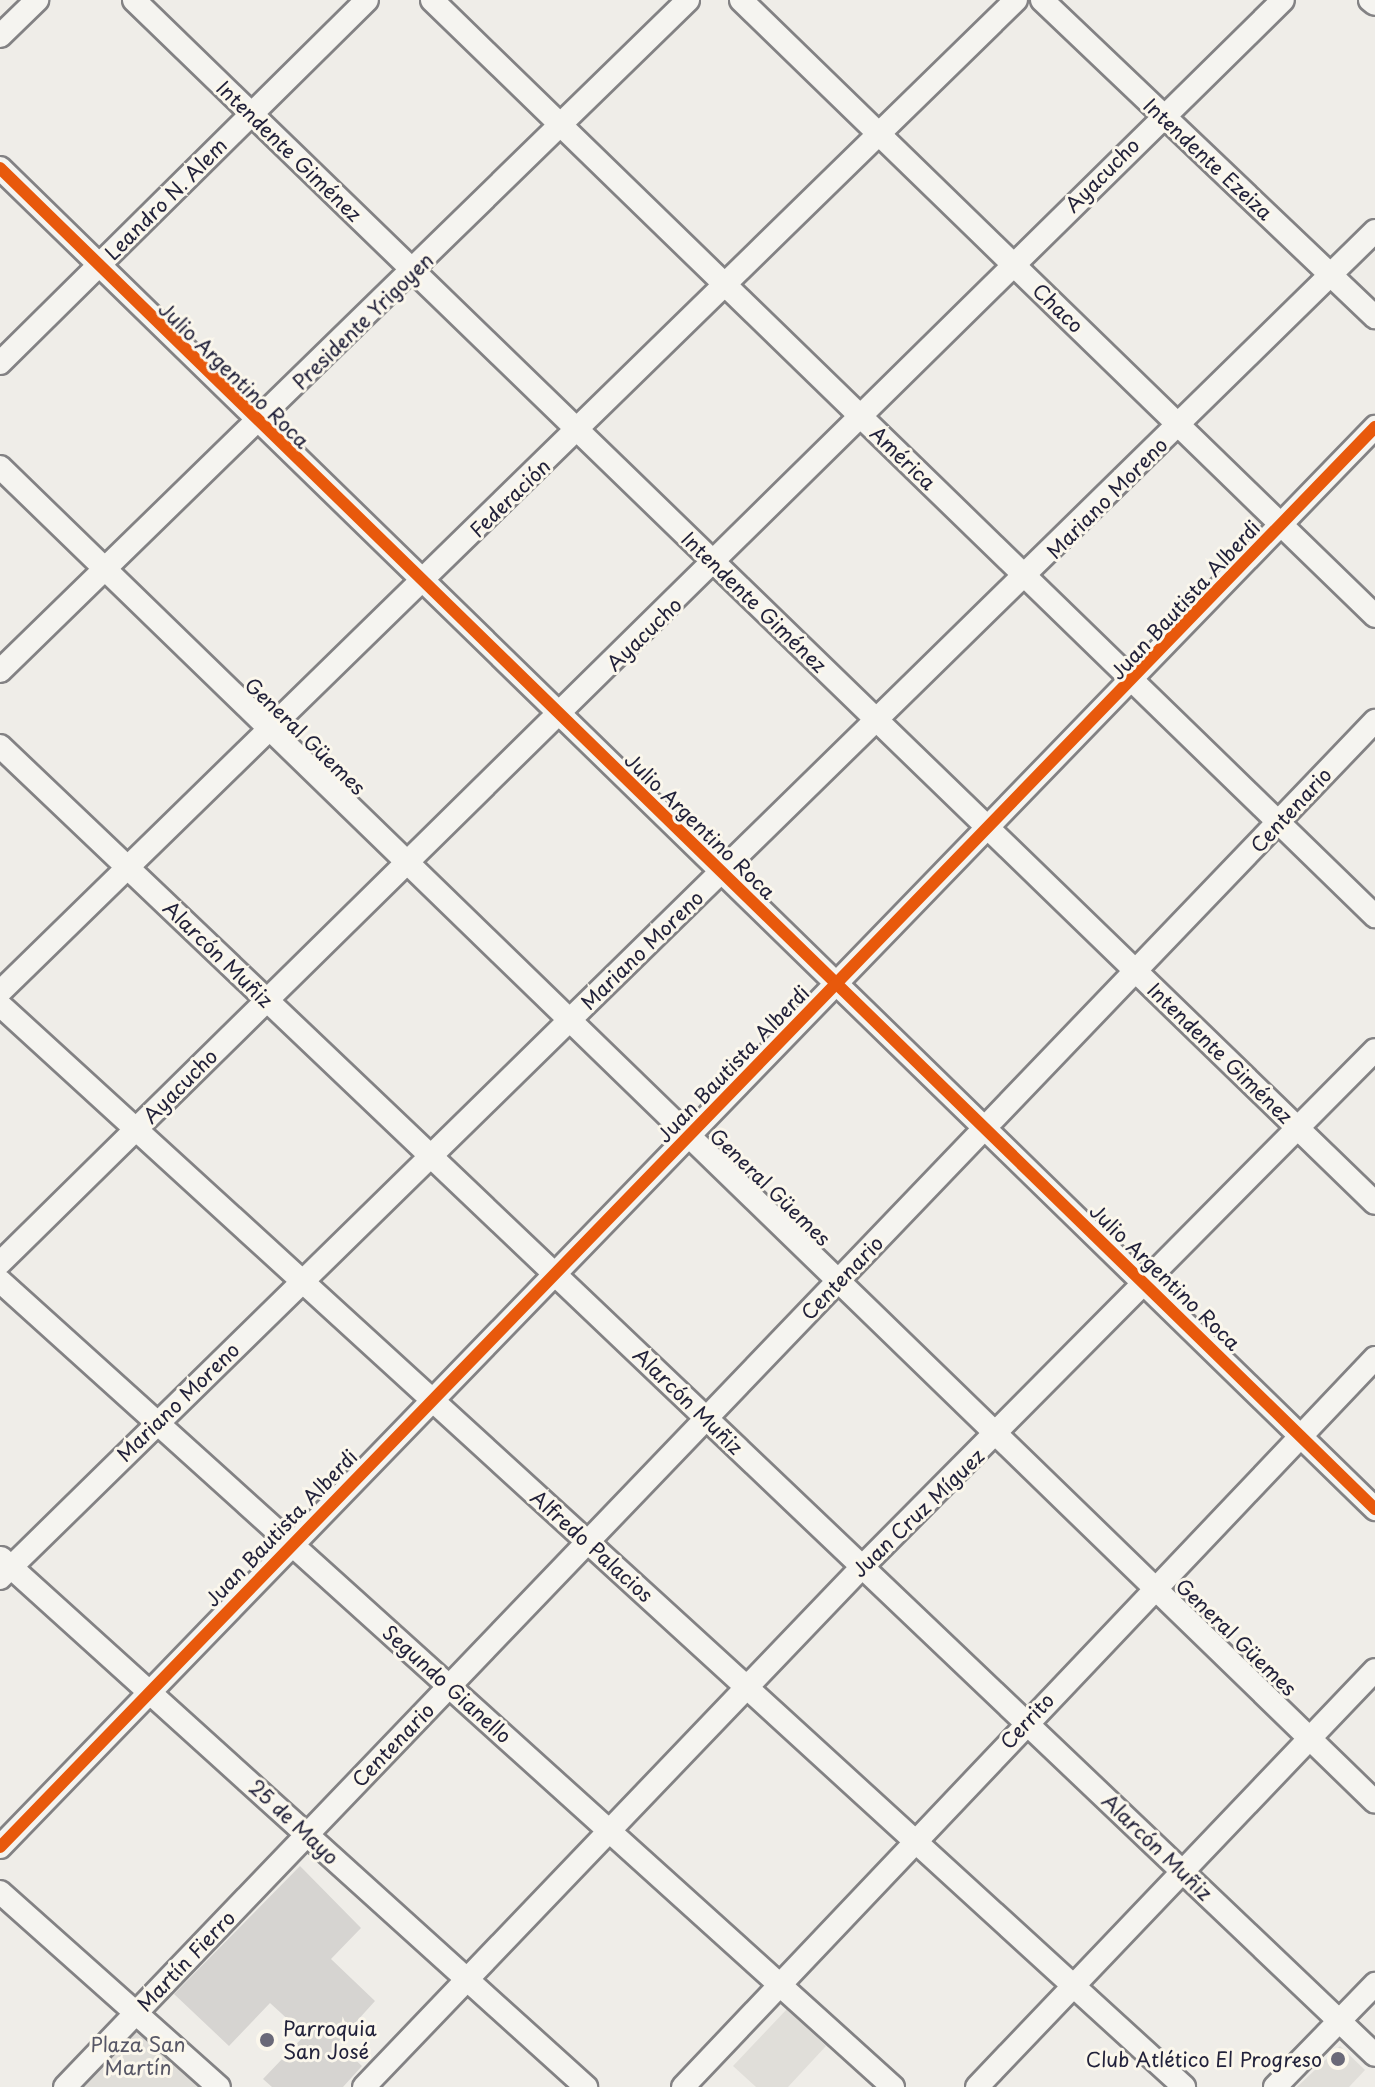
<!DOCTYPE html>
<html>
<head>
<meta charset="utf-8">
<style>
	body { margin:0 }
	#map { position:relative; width:1375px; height:2087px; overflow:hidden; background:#efede8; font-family:"Playpen Sans",sans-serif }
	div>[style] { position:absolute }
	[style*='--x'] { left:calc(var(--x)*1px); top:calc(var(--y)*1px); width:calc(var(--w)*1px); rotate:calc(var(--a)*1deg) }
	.green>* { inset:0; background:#e0ded9 }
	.building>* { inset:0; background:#d6d4d1 }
	.roads { filter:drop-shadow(2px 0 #838284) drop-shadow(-2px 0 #838284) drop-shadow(0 2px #838284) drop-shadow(0 -2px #838284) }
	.minor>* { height:22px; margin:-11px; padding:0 11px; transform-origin:11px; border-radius:11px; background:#f5f4f0 }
	.cycleway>* { height:12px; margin:-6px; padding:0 6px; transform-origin:6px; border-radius:6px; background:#e8590c }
	.dots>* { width:22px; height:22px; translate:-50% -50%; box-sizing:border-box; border:4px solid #fbf7ec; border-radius:50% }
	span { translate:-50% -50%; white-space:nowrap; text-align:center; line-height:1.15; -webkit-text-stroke:6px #fbf7ec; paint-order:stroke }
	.street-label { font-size:20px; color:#22223b }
	.poi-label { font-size:20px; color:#22223b }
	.left { translate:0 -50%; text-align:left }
	.right { translate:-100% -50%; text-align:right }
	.park-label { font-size:20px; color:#575766 }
</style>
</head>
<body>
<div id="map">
	<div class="green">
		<div style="clip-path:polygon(787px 2009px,826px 2046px,788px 2087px,756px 2087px,733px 2066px)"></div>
		<div style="clip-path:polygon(137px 2012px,219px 2087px,65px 2087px)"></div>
		<div style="clip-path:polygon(1340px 2046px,1365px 2070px,1349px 2087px,1297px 2087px)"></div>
	</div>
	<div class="building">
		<div style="clip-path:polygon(300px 1866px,361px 1928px,331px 1959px,375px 2001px,337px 2043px,362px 2066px,343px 2087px,272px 2087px,263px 2079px,305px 2035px,270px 2003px,229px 2046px,174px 1994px)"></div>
	</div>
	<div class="roads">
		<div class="minor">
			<div style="--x:134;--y:0;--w:1728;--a:44.11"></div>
			<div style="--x:432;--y:0;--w:1315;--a:44.17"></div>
			<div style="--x:741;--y:0;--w:884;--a:44.17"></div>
			<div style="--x:1042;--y:0;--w:460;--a:43.6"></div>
			<div style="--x:1370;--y:0;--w:6;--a:39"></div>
			<div style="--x:0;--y:36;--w:52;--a:-44.2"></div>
			<div style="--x:0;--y:168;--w:1921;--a:44.28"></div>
			<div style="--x:0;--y:363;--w:516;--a:-44.69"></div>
			<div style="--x:0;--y:467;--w:1916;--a:44.15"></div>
			<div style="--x:0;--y:671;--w:961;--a:-44.28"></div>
			<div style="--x:0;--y:746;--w:1898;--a:43.59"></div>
			<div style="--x:0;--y:992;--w:1420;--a:-44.32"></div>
			<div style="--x:0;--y:1005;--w:1604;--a:42.42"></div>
			<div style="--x:0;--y:1263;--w:1800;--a:-44.55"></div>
			<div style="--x:0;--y:1281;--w:1203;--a:42.07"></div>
			<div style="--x:1;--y:1558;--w:789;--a:42.12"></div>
			<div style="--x:0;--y:1578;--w:1925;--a:-44.41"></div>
			<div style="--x:0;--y:1847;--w:1977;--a:-45.92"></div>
			<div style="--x:0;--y:1892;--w:293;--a:41.7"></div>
			<div style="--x:65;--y:2087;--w:1893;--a:-46.2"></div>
			<div style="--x:364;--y:2087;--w:720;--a:-46.24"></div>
			<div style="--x:862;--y:1567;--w:728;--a:-45.22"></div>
			<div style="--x:683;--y:2087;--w:1005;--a:-46.49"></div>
			<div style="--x:977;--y:2087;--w:576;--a:-46.34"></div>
			<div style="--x:1275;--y:2087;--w:144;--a:-45.8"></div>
		</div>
	</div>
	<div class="cycleway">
		<div style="--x:0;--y:168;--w:1921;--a:44.28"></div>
		<div style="--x:0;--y:1847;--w:1977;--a:-45.92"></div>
	</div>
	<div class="dots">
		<div style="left:267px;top:2040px;background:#6a6978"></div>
		<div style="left:1338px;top:2059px;background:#6a6978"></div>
	</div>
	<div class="street-label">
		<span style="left:289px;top:151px;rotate:44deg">Intendente Giménez</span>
		<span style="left:1208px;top:159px;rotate:43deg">Intendente Ezeiza</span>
		<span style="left:1102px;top:175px;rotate:-45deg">Ayacucho</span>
		<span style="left:166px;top:199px;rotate:-45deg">Leandro N. Alem</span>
		<span style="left:1058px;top:308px;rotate:44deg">Chaco</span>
		<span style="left:363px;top:321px;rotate:-44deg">Presidente Yrigoyen</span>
		<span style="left:234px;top:375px;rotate:44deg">Julio Argentino Roca</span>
		<span style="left:903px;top:458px;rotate:44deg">América</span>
		<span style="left:510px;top:498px;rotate:-44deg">Federación</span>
		<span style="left:1107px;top:498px;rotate:-45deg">Mariano Moreno</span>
		<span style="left:1185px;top:600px;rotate:-47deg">Juan Bautista Alberdi</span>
		<span style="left:754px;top:602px;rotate:44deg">Intendente Giménez</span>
		<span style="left:644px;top:634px;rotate:-44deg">Ayacucho</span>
		<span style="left:305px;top:736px;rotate:44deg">General Güemes</span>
		<span style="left:1291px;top:810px;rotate:-47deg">Centenario</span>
		<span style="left:700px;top:826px;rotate:44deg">Julio Argentino Roca</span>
		<span style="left:642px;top:950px;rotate:-44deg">Mariano Moreno</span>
		<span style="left:218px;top:954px;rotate:44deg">Alarcón Muñiz</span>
		<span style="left:1220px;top:1053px;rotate:44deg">Intendente Giménez</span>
		<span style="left:733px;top:1064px;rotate:-46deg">Juan Bautista Alberdi</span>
		<span style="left:180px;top:1086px;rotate:-45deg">Ayacucho</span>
		<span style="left:770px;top:1187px;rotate:44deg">General Güemes</span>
		<span style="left:1165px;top:1277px;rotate:44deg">Julio Argentino Roca</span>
		<span style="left:842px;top:1278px;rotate:-46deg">Centenario</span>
		<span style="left:688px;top:1401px;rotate:44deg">Alarcón Muñiz</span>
		<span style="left:178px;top:1402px;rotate:-44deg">Mariano Moreno</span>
		<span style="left:918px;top:1513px;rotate:-44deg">Juan Cruz Míguez</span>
		<span style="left:281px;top:1528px;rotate:-46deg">Juan Bautista Alberdi</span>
		<span style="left:592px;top:1546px;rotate:42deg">Alfredo Palacios</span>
		<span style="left:1236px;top:1637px;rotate:44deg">General Güemes</span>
		<span style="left:447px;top:1684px;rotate:42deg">Segundo Gianello</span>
		<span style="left:1027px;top:1721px;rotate:-47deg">Cerrito</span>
		<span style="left:393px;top:1745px;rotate:-46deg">Centenario</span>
		<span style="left:294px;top:1822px;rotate:43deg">25 de Mayo</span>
		<span style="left:1157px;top:1847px;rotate:44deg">Alarcón Muñiz</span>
		<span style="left:186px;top:1961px;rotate:-46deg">Martín Fierro</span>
	</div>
	<div class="poi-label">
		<span class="left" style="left:283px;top:2040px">Parroquia<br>San José</span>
		<span class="right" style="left:1322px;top:2059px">Club Atlético El Progreso</span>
	</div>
	<div class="park-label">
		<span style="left:138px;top:2056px">Plaza San<br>Martín</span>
	</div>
</div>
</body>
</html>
